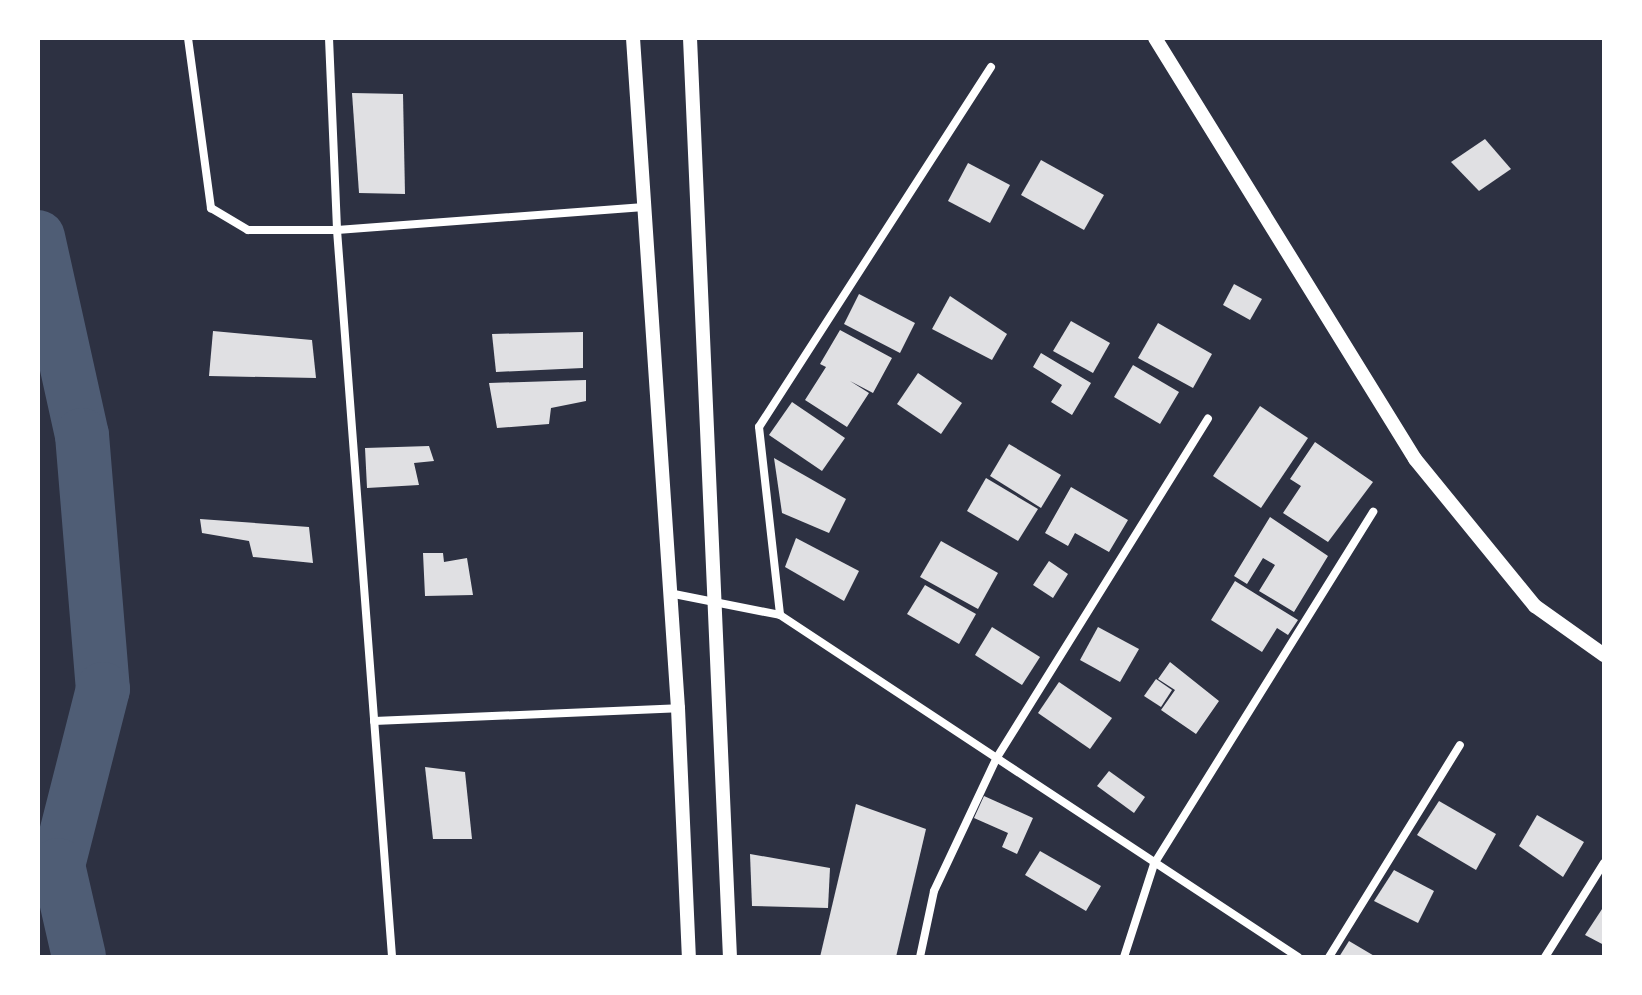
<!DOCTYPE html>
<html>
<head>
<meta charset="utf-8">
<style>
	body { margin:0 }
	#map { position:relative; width:1642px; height:995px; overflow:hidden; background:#2d3142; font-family:"PT Sans Narrow",sans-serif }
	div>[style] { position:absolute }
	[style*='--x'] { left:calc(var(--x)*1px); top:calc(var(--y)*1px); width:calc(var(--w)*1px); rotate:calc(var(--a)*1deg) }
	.river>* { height:54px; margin:-27px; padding:0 27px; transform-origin:27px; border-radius:27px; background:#4f5d75 }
	.building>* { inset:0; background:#e0e0e3 }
	.minor>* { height:8px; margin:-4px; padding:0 4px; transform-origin:4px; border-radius:4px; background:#fff }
	.tertiary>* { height:14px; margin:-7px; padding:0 7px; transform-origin:7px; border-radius:7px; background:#fff }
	span { translate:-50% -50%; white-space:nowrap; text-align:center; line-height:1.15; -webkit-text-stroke:7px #fff; paint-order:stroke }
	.frame { position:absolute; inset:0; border:40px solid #fff; pointer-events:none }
</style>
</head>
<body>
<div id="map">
	<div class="river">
		<div style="--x:38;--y:237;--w:203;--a:77.5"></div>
		<div style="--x:82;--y:435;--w:255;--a:85.3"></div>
		<div style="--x:103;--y:689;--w:182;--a:104.3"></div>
		<div style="--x:58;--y:865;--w:94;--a:77.1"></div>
	</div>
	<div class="building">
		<div style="clip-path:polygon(352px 93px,403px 94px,405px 194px,359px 193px)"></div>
		<div style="clip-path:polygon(1485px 139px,1511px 169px,1479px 191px,1451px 162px)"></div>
		<div style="clip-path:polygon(1041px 160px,1104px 195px,1084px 230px,1021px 195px)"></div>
		<div style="clip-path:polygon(968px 163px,1010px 185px,990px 223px,948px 201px)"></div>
		<div style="clip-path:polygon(1234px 284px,1262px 299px,1250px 320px,1223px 305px)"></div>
		<div style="clip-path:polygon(859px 294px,915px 323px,900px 353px,844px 324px)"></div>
		<div style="clip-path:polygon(950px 296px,1007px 334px,992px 360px,932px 329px)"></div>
		<div style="clip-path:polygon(1071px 321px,1110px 343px,1093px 373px,1053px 351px)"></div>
		<div style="clip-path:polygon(1158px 323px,1212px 354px,1193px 388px,1138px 358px)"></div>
		<div style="clip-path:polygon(840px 330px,892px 358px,873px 393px,850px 381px,869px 393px,847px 427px,805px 400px,826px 367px,820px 364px)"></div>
		<div style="clip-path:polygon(213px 331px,312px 340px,316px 378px,209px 376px)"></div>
		<div style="clip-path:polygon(583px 332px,583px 368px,496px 372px,492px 334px)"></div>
		<div style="clip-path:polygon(1041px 353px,1091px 383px,1072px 415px,1051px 402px,1062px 385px,1033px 367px)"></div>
		<div style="clip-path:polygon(1133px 365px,1179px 392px,1160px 424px,1114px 397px)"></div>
		<div style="clip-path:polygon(918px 373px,962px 403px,941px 434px,897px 404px)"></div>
		<div style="clip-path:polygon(586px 380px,586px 401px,551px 408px,549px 424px,497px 428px,489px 383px)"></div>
		<div style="clip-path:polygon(792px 402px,845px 438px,822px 471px,769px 435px)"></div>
		<div style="clip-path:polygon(1260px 406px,1308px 438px,1261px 508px,1213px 476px)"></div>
		<div style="clip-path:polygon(1315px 442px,1373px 482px,1328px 542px,1283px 513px,1301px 486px,1290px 479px)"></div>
		<div style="clip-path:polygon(1009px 444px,1061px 475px,1041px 508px,990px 476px)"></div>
		<div style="clip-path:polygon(429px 446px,434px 461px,414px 463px,419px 485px,367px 488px,365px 448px)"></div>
		<div style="clip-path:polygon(774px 458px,846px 499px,829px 533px,782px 513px)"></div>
		<div style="clip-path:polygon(986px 478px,1038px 509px,1018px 541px,967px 511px)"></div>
		<div style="clip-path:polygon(1071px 487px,1128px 520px,1109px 552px,1075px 533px,1068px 546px,1045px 533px)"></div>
		<div style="clip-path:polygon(1270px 517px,1328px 556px,1294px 612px,1259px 591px,1275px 565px,1263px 558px,1247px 584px,1234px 576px)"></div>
		<div style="clip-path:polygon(200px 519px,309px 527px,313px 563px,253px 557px,249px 541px,202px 533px)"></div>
		<div style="clip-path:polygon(796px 538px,859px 571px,844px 601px,785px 567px)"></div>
		<div style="clip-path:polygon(941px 541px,998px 573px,978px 609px,920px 577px)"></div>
		<div style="clip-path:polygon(423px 553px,443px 553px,444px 562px,467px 558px,473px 595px,425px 596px)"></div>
		<div style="clip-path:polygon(1049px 561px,1068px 574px,1053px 598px,1033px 585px)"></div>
		<div style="clip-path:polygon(1235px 581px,1298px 620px,1288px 635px,1277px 628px,1262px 652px,1211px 620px)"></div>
		<div style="clip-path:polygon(925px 585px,976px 614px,959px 644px,907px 614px)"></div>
		<div style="clip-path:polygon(992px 627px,1040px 657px,1022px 685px,975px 655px)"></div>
		<div style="clip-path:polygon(1098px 627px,1139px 649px,1120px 682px,1080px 660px)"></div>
		<div style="clip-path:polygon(1170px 662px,1219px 701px,1196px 734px,1161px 710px,1175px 690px,1158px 679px)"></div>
		<div style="clip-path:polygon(1156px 679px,1172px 690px,1161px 707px,1144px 696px)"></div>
		<div style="clip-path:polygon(1059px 682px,1112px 718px,1090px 749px,1038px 713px)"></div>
		<div style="clip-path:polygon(425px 767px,465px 772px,472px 839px,433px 839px)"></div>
		<div style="clip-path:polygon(1109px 771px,1145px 797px,1134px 813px,1097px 786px)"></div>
		<div style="clip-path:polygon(984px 796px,1033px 818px,1017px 854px,1002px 847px,1008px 833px,974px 818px)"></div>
		<div style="clip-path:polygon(1439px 801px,1496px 834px,1476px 870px,1417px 835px)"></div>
		<div style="clip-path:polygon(856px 804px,926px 829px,896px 957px,820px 957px)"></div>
		<div style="clip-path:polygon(1537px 815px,1584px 842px,1563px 877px,1519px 846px)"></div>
		<div style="clip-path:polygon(1040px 851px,1101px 886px,1086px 911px,1025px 875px)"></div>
		<div style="clip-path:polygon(750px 854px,830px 868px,828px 908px,752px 906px)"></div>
		<div style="clip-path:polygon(1394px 870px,1434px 891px,1418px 923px,1374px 901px)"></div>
		<div style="clip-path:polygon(1604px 906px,1604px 945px,1585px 935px)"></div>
		<div style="clip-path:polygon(1349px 941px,1376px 957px,1339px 957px)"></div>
	</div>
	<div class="minor">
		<div style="--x:188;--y:38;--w:172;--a:82.3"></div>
		<div style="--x:211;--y:208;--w:43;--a:30.7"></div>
		<div style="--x:248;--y:230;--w:89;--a:0"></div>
		<div style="--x:337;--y:230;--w:308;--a:-4.3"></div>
		<div style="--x:329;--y:38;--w:192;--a:87.6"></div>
		<div style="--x:337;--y:230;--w:729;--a:85.67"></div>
		<div style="--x:991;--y:67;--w:428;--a:122.8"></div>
		<div style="--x:759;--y:427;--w:189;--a:83.6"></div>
		<div style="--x:780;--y:615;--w:621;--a:33.43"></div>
		<div style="--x:669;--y:593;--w:113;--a:11.2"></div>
		<div style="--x:374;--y:721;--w:304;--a:-2.4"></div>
		<div style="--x:920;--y:957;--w:67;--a:-78"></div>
		<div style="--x:934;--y:891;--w:146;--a:-64.8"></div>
		<div style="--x:996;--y:759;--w:401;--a:-58.1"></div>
		<div style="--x:1124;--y:957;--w:98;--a:-72.1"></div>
		<div style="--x:1154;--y:864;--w:415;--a:-58.1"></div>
		<div style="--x:1329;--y:957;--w:249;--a:-58.3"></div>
		<div style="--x:1545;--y:957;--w:111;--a:-57.9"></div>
	</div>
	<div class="tertiary">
		<div style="--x:633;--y:38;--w:672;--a:86.16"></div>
		<div style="--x:678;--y:708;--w:249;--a:87.5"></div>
		<div style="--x:690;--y:38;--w:920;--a:87.51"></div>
		<div style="--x:1155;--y:38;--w:495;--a:58.3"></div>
		<div style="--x:1415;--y:459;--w:190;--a:50.8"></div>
		<div style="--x:1535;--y:606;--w:85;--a:35.4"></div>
	</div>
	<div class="frame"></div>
</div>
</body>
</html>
